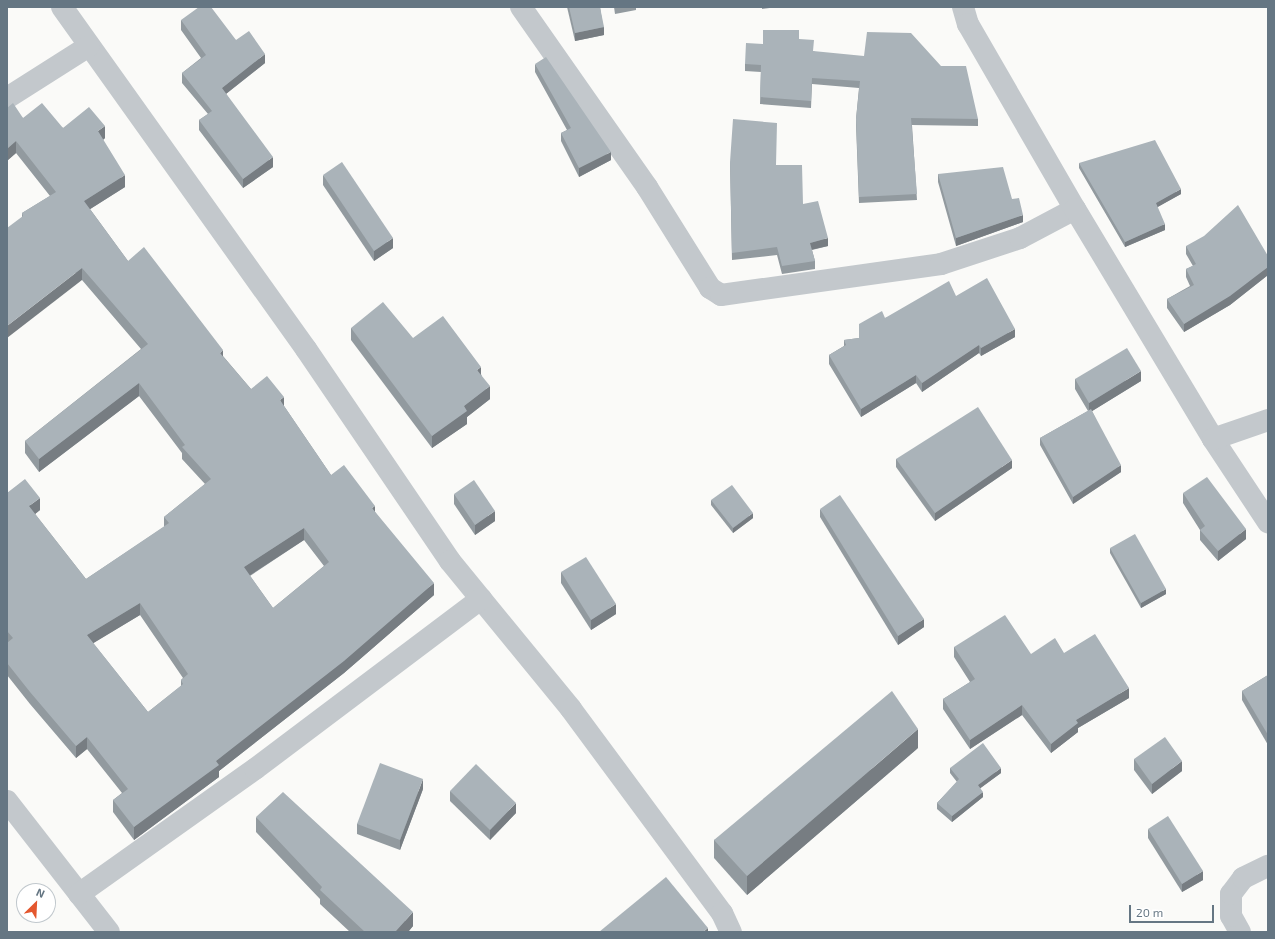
<!DOCTYPE html>
<html>
<head>
<meta charset="utf-8">
<style>
	body { margin:0 }
	#map { position:relative; width:1275px; height:939px; overflow:hidden; background:#fafaf8; font-family:"Exo 2",sans-serif }
	div>[style] { position:absolute }
	[style*='--x'] { left:calc(var(--x)*1px); top:calc(var(--y)*1px); width:calc(var(--w)*1px); rotate:calc(var(--a)*1deg) }
	.street>* { height:22px; margin:-11px; padding:0 11px; transform-origin:11px; border-radius:11px; background:#c3c8cc }
	.wall>* { inset:0; background:#929a9f }
	.shaded-wall>* { inset:0; background:#777d82 }
	.building>* { inset:0; background:#aab3b9 }
	span { translate:-50% -50%; white-space:nowrap; text-align:center; line-height:1.15; -webkit-text-stroke:4px #fff; paint-order:stroke }
	.frame { position:absolute; inset:0; border:8px solid #657683; pointer-events:none }
	.north { position:absolute; left:16px; top:883px; width:40px; height:40px; box-sizing:border-box; background:#fff; border:1px solid #c1c8cd; border-radius:50%; rotate:24deg; font-size:11px; font-weight:700; line-height:16px; text-align:center; color:#657683 }
	.north::after { content:''; display:block; margin:auto; width:14px; height:18px; background:#e4572e; clip-path:polygon(50% 0,100% 100%,50% 72%,0 100%) }
	.scale { position:absolute; left:1129px; top:905px; width:85px; height:18px; box-sizing:border-box; border:2px solid #657683; border-top:0; padding-left:5px; font-size:12px; line-height:14px; white-space:nowrap; color:#657683; -webkit-text-stroke:3px #fff; paint-order:stroke }
</style>
</head>
<body>
<div id="map">
	<div class="street">
		<div style="--x:62;--y:7;--w:420;--a:54.5"></div>
		<div style="--x:306;--y:349;--w:256;--a:55.8"></div>
		<div style="--x:450;--y:561;--w:191;--a:50.7"></div>
		<div style="--x:571;--y:709;--w:254;--a:53.5"></div>
		<div style="--x:722;--y:913;--w:21;--a:65"></div>
		<div style="--x:521;--y:7;--w:220;--a:55"></div>
		<div style="--x:647;--y:187;--w:119;--a:58"></div>
		<div style="--x:710;--y:288;--w:13;--a:32"></div>
		<div style="--x:721;--y:295;--w:222;--a:-8"></div>
		<div style="--x:941;--y:264;--w:83;--a:-18.2"></div>
		<div style="--x:1020;--y:238;--w:62;--a:-27.8"></div>
		<div style="--x:963;--y:7;--w:18;--a:74"></div>
		<div style="--x:968;--y:24;--w:214;--a:60"></div>
		<div style="--x:1075;--y:209;--w:268;--a:59"></div>
		<div style="--x:1213;--y:439;--w:100;--a:56.5"></div>
		<div style="--x:7;--y:98;--w:97;--a:-32.4"></div>
		<div style="--x:1213;--y:439;--w:58;--a:-19.1"></div>
		<div style="--x:7;--y:801;--w:166;--a:52.1"></div>
		<div style="--x:79;--y:894;--w:216;--a:-35.4"></div>
		<div style="--x:255;--y:769;--w:283;--a:-37"></div>
		<div style="--x:1240;--y:932;--w:18;--a:-119"></div>
		<div style="--x:1231;--y:916;--w:22;--a:-90"></div>
		<div style="--x:1231;--y:894;--w:20;--a:-53"></div>
		<div style="--x:1243;--y:878;--w:28;--a:-26"></div>
	</div>
	<div class="wall">
		<div style="clip-path:polygon(567px 7px,600px 7px,604px 35px,575px 41px)"></div>
		<div style="clip-path:polygon(614px 7px,636px 7px,636px 10px,615px 14px)"></div>
		<div style="clip-path:polygon(762px 7px,777px 7px,762px 9px)"></div>
		<div style="clip-path:polygon(181px 20px,236px 40px,265px 63px,226px 94px,273px 167px,243px 188px,199px 130px,199px 120px,208px 114px,182px 83px,182px 73px,201px 58px,181px 30px)"></div>
		<div style="clip-path:polygon(799px 39px,813px 51px,978px 119px,978px 126px,912px 125px,917px 200px,859px 203px,856px 125px,856px 119px,859px 88px,812px 84px,811px 108px,760px 104px,761px 72px,745px 71px,745px 64px)"></div>
		<div style="clip-path:polygon(535px 64px,611px 160px,579px 177px,561px 141px,561px 133px,567px 130px,535px 72px)"></div>
		<div style="clip-path:polygon(evenodd,7px 108px,23px 118px,105px 138px,103px 140px,125px 187px,90px 209px,128px 261px,223px 356px,251px 389px,284px 406px,331px 475px,375px 512px,434px 595px,344px 673px,219px 771px,219px 777px,134px 840px,113px 812px,113px 800px,122px 793px,87px 749px,76px 758px,30px 704px,7px 675px,7px 493px,40px 510px,35px 514px,86px 579px,164px 527px,164px 517px,205px 484px,182px 459px,182px 453px,139px 396px,39px 472px,25px 453px,25px 441px,141px 349px,82px 280px,22px 217px,22px 213px,50px 196px,16px 153px,8px 160px,7px 159px,7px 108px,304px 540px,324px 566px,273px 608px,250px 576px,304px 540px,7px 108px,140px 615px,183px 678px,181px 680px,181px 686px,148px 712px,93px 643px,140px 615px)"></div>
		<div style="clip-path:polygon(730px 162px,803px 204px,828px 246px,812px 250px,815px 261px,815px 269px,782px 274px,777px 255px,732px 260px)"></div>
		<div style="clip-path:polygon(1079px 163px,1181px 194px,1157px 207px,1165px 230px,1125px 247px,1079px 168px)"></div>
		<div style="clip-path:polygon(938px 174px,1012px 199px,1023px 222px,956px 246px,938px 182px)"></div>
		<div style="clip-path:polygon(323px 175px,393px 248px,374px 261px,323px 185px)"></div>
		<div style="clip-path:polygon(1186px 246px,1268px 256px,1268px 275px,1230px 305px,1184px 332px,1167px 308px,1167px 299px,1190px 286px,1186px 277px,1186px 269px,1193px 266px,1186px 254px)"></div>
		<div style="clip-path:polygon(956px 296px,1015px 337px,981px 356px,979px 353px,922px 392px,916px 383px,861px 417px,829px 364px,829px 355px,844px 346px,844px 340px,859px 338px,885px 318px)"></div>
		<div style="clip-path:polygon(351px 328px,413px 338px,481px 374px,490px 399px,467px 417px,467px 424px,432px 448px,351px 340px)"></div>
		<div style="clip-path:polygon(1075px 379px,1141px 381px,1092px 411px,1121px 472px,1073px 504px,1040px 445px,1040px 438px,1088px 411px,1075px 389px)"></div>
		<div style="clip-path:polygon(896px 459px,1012px 468px,935px 521px,896px 467px)"></div>
		<div style="clip-path:polygon(1183px 493px,1246px 539px,1218px 561px,1200px 540px,1200px 530px,1183px 503px)"></div>
		<div style="clip-path:polygon(454px 494px,495px 521px,475px 535px,454px 504px)"></div>
		<div style="clip-path:polygon(711px 500px,753px 518px,733px 533px,711px 505px)"></div>
		<div style="clip-path:polygon(820px 509px,924px 627px,898px 645px,820px 517px)"></div>
		<div style="clip-path:polygon(1110px 548px,1166px 594px,1141px 608px,1110px 553px)"></div>
		<div style="clip-path:polygon(561px 572px,616px 614px,591px 630px,561px 583px)"></div>
		<div style="clip-path:polygon(954px 647px,1031px 654px,1129px 698px,1078px 728px,1078px 732px,1051px 753px,1022px 715px,970px 749px,943px 709px,943px 699px,970px 682px,954px 657px)"></div>
		<div style="clip-path:polygon(1268px 675px,1268px 745px,1242px 700px,1242px 691px)"></div>
		<div style="clip-path:polygon(918px 748px,747px 895px,714px 858px,714px 840px)"></div>
		<div style="clip-path:polygon(1134px 759px,1182px 771px,1152px 794px,1134px 770px)"></div>
		<div style="clip-path:polygon(950px 768px,1001px 773px,980px 788px,983px 797px,952px 822px,937px 809px,937px 803px,957px 782px,950px 773px)"></div>
		<div style="clip-path:polygon(423px 789px,400px 850px,357px 834px,357px 824px)"></div>
		<div style="clip-path:polygon(450px 791px,516px 813px,490px 840px,450px 801px)"></div>
		<div style="clip-path:polygon(256px 817px,413px 926px,408px 932px,350px 932px,320px 904px,320px 899px,256px 832px)"></div>
		<div style="clip-path:polygon(1148px 829px,1203px 880px,1182px 892px,1148px 838px)"></div>
	</div>
	<div class="shaded-wall">
		<div style="clip-path:polygon(604px 27px,604px 35px,575px 41px,575px 33px)"></div>
		<div style="clip-path:polygon(265px 54px,265px 63px,222px 97px,222px 88px)"></div>
		<div style="clip-path:polygon(105px 126px,105px 138px,98px 144px,98px 131px)"></div>
		<div style="clip-path:polygon(16px 141px,16px 153px,8px 160px,8px 148px)"></div>
		<div style="clip-path:polygon(611px 152px,611px 160px,579px 177px,579px 168px)"></div>
		<div style="clip-path:polygon(273px 157px,273px 167px,243px 188px,243px 179px)"></div>
		<div style="clip-path:polygon(125px 175px,125px 187px,84px 213px,84px 201px)"></div>
		<div style="clip-path:polygon(1181px 189px,1181px 194px,1156px 208px,1156px 203px)"></div>
		<div style="clip-path:polygon(1023px 215px,1023px 222px,956px 246px,956px 238px)"></div>
		<div style="clip-path:polygon(1165px 224px,1165px 230px,1125px 247px,1125px 242px)"></div>
		<div style="clip-path:polygon(393px 238px,393px 248px,374px 261px,374px 251px)"></div>
		<div style="clip-path:polygon(828px 238px,828px 246px,810px 250px,810px 243px)"></div>
		<div style="clip-path:polygon(1268px 267px,1268px 275px,1230px 305px,1184px 332px,1184px 324px)"></div>
		<div style="clip-path:polygon(82px 268px,82px 280px,7px 338px,7px 326px)"></div>
		<div style="clip-path:polygon(1015px 329px,1015px 337px,981px 356px,981px 348px)"></div>
		<div style="clip-path:polygon(979px 345px,979px 353px,922px 392px,922px 383px)"></div>
		<div style="clip-path:polygon(223px 350px,223px 362px,220px 353px)"></div>
		<div style="clip-path:polygon(481px 367px,481px 380px,477px 370px)"></div>
		<div style="clip-path:polygon(1141px 371px,1141px 381px,1089px 413px,1089px 403px)"></div>
		<div style="clip-path:polygon(916px 375px,916px 383px,861px 417px,861px 409px)"></div>
		<div style="clip-path:polygon(139px 383px,139px 396px,39px 472px,39px 459px)"></div>
		<div style="clip-path:polygon(490px 386px,490px 399px,467px 417px,467px 424px,432px 448px,432px 436px,464px 406px)"></div>
		<div style="clip-path:polygon(284px 397px,284px 410px,280px 400px)"></div>
		<div style="clip-path:polygon(1012px 460px,1012px 468px,935px 521px,935px 513px)"></div>
		<div style="clip-path:polygon(1121px 465px,1121px 472px,1073px 504px,1073px 497px)"></div>
		<div style="clip-path:polygon(40px 498px,40px 510px,29px 519px,29px 506px)"></div>
		<div style="clip-path:polygon(375px 506px,375px 518px,372px 508px)"></div>
		<div style="clip-path:polygon(495px 511px,495px 521px,475px 535px,475px 525px)"></div>
		<div style="clip-path:polygon(753px 513px,753px 518px,733px 533px,733px 528px)"></div>
		<div style="clip-path:polygon(304px 528px,304px 540px,244px 579px,244px 567px)"></div>
		<div style="clip-path:polygon(1246px 529px,1246px 539px,1218px 561px,1218px 551px)"></div>
		<div style="clip-path:polygon(434px 583px,434px 595px,344px 673px,219px 771px,219px 777px,134px 840px,134px 827px,216px 761px)"></div>
		<div style="clip-path:polygon(1166px 589px,1166px 594px,1141px 608px,1141px 603px)"></div>
		<div style="clip-path:polygon(140px 603px,140px 615px,87px 647px,87px 635px)"></div>
		<div style="clip-path:polygon(616px 604px,616px 614px,591px 630px,591px 620px)"></div>
		<div style="clip-path:polygon(924px 619px,924px 627px,898px 645px,898px 636px)"></div>
		<div style="clip-path:polygon(1129px 688px,1129px 698px,1078px 728px,1078px 732px,1051px 753px,1051px 744px,1076px 720px)"></div>
		<div style="clip-path:polygon(1022px 705px,1022px 715px,970px 749px,970px 740px)"></div>
		<div style="clip-path:polygon(918px 729px,918px 748px,747px 895px,747px 876px)"></div>
		<div style="clip-path:polygon(87px 737px,87px 749px,76px 758px,76px 746px)"></div>
		<div style="clip-path:polygon(1182px 761px,1182px 771px,1152px 794px,1152px 784px)"></div>
		<div style="clip-path:polygon(1001px 768px,1001px 773px,978px 790px,978px 785px)"></div>
		<div style="clip-path:polygon(423px 779px,423px 789px,400px 850px,400px 840px)"></div>
		<div style="clip-path:polygon(983px 792px,983px 797px,952px 822px,952px 816px)"></div>
		<div style="clip-path:polygon(516px 803px,516px 813px,490px 840px,490px 830px)"></div>
		<div style="clip-path:polygon(1203px 871px,1203px 880px,1182px 892px,1182px 884px)"></div>
		<div style="clip-path:polygon(413px 912px,413px 926px,408px 932px,395px 932px)"></div>
		<div style="clip-path:polygon(708px 928px,708px 932px,703px 932px)"></div>
	</div>
	<div class="building">
		<div style="clip-path:polygon(199px 7px,211px 7px,236px 40px,249px 31px,265px 54px,222px 88px,273px 157px,243px 179px,199px 120px,212px 111px,182px 73px,206px 55px,181px 20px)"></div>
		<div style="clip-path:polygon(569px 7px,600px 7px,604px 27px,575px 33px)"></div>
		<div style="clip-path:polygon(763px 30px,799px 30px,799px 39px,814px 40px,813px 51px,864px 56px,867px 32px,911px 33px,941px 66px,966px 66px,978px 119px,911px 118px,917px 194px,859px 197px,856px 119px,860px 81px,812px 78px,811px 101px,760px 97px,761px 65px,745px 64px,746px 43px,763px 44px)"></div>
		<div style="clip-path:polygon(546px 57px,611px 152px,579px 168px,561px 133px,571px 128px,535px 64px)"></div>
		<div style="clip-path:polygon(evenodd,13px 103px,23px 118px,42px 103px,63px 128px,89px 107px,105px 126px,98px 131px,125px 175px,84px 201px,128px 261px,144px 247px,223px 350px,220px 353px,251px 389px,267px 376px,284px 397px,280px 400px,331px 475px,344px 465px,375px 506px,372px 508px,434px 583px,344px 661px,216px 761px,219px 765px,134px 827px,113px 800px,128px 789px,87px 737px,76px 746px,30px 692px,7px 663px,7px 643px,13px 638px,7px 631px,7px 493px,25px 479px,40px 498px,29px 506px,86px 579px,169px 523px,164px 517px,211px 479px,182px 447px,185px 445px,139px 383px,39px 459px,25px 441px,148px 344px,82px 268px,7px 326px,7px 228px,23px 216px,22px 213px,56px 192px,16px 141px,8px 148px,7px 147px,7px 108px,13px 103px,304px 528px,329px 562px,273px 608px,244px 567px,304px 528px,13px 103px,140px 603px,188px 674px,181px 680px,183px 684px,148px 712px,87px 635px,140px 603px)"></div>
		<div style="clip-path:polygon(733px 119px,777px 123px,776px 165px,802px 165px,803px 204px,818px 201px,828px 238px,810px 243px,815px 261px,782px 266px,777px 247px,732px 253px,730px 162px)"></div>
		<div style="clip-path:polygon(1155px 140px,1181px 189px,1156px 203px,1165px 224px,1125px 242px,1079px 163px)"></div>
		<div style="clip-path:polygon(342px 162px,393px 238px,374px 251px,323px 175px)"></div>
		<div style="clip-path:polygon(1003px 167px,1012px 199px,1019px 198px,1023px 215px,956px 238px,938px 174px)"></div>
		<div style="clip-path:polygon(1238px 205px,1268px 256px,1268px 267px,1230px 296px,1184px 324px,1167px 299px,1194px 285px,1186px 269px,1196px 264px,1186px 246px,1204px 236px)"></div>
		<div style="clip-path:polygon(987px 278px,1015px 329px,981px 348px,979px 345px,922px 383px,916px 375px,861px 409px,829px 355px,846px 345px,844px 340px,859px 338px,859px 324px,882px 311px,885px 318px,949px 281px,956px 296px)"></div>
		<div style="clip-path:polygon(383px 302px,413px 338px,443px 316px,481px 367px,477px 370px,490px 386px,464px 406px,467px 411px,432px 436px,351px 328px)"></div>
		<div style="clip-path:polygon(1127px 348px,1141px 371px,1089px 403px,1075px 379px)"></div>
		<div style="clip-path:polygon(978px 407px,1012px 460px,935px 513px,896px 459px)"></div>
		<div style="clip-path:polygon(1091px 409px,1121px 465px,1073px 497px,1040px 438px)"></div>
		<div style="clip-path:polygon(1207px 477px,1246px 529px,1218px 551px,1200px 530px,1205px 526px,1183px 493px)"></div>
		<div style="clip-path:polygon(474px 480px,495px 511px,475px 525px,454px 494px)"></div>
		<div style="clip-path:polygon(732px 485px,753px 513px,733px 528px,711px 500px)"></div>
		<div style="clip-path:polygon(840px 495px,924px 619px,898px 636px,820px 509px)"></div>
		<div style="clip-path:polygon(1135px 534px,1166px 589px,1141px 603px,1110px 548px)"></div>
		<div style="clip-path:polygon(586px 557px,616px 604px,591px 620px,561px 572px)"></div>
		<div style="clip-path:polygon(1005px 615px,1031px 654px,1055px 638px,1064px 653px,1095px 634px,1129px 688px,1076px 720px,1078px 723px,1051px 744px,1022px 705px,970px 740px,943px 699px,975px 679px,954px 647px)"></div>
		<div style="clip-path:polygon(1268px 675px,1268px 735px,1242px 691px)"></div>
		<div style="clip-path:polygon(892px 691px,918px 729px,747px 876px,714px 840px)"></div>
		<div style="clip-path:polygon(1165px 737px,1182px 761px,1152px 784px,1134px 759px)"></div>
		<div style="clip-path:polygon(983px 743px,1001px 768px,978px 785px,983px 792px,952px 816px,937px 803px,959px 779px,950px 768px)"></div>
		<div style="clip-path:polygon(380px 763px,423px 779px,400px 840px,357px 824px)"></div>
		<div style="clip-path:polygon(476px 764px,516px 803px,490px 830px,450px 791px)"></div>
		<div style="clip-path:polygon(283px 792px,413px 912px,395px 932px,365px 932px,320px 890px,322px 887px,256px 817px)"></div>
		<div style="clip-path:polygon(1168px 816px,1203px 871px,1182px 884px,1148px 829px)"></div>
		<div style="clip-path:polygon(666px 877px,708px 928px,703px 932px,599px 932px)"></div>
	</div>
	<div class="frame"></div>
	<div class="north">N</div>
	<div class="scale">20 m</div>
</div>
</body>
</html>
